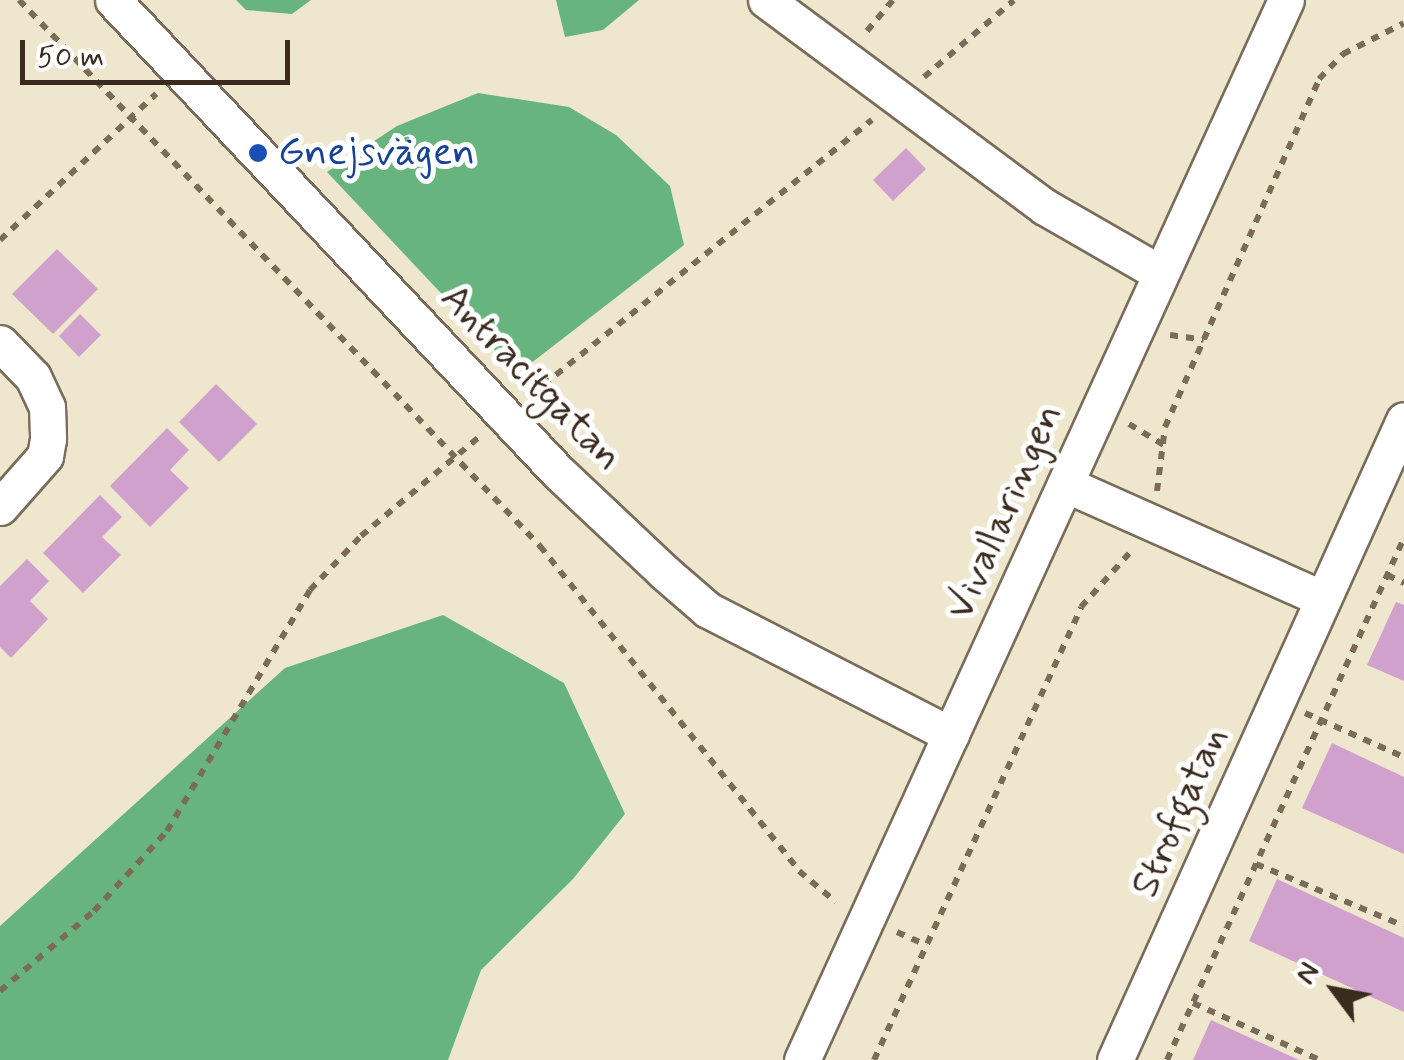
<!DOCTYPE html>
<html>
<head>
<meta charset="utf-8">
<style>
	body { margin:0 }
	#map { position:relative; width:1404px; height:1060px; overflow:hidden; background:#efe7cd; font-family:Mynerve,sans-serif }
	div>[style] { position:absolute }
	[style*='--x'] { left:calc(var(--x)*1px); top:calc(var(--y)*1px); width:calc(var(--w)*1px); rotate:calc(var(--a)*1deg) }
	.forest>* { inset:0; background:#67b47e }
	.building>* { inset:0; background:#cfa1cc }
	.path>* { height:6px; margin-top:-3px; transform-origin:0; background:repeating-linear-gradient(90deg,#7a6c5b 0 8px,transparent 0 16px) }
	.roads { filter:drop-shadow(2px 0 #7a6c5b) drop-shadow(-2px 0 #7a6c5b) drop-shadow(0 2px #7a6c5b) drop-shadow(0 -2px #7a6c5b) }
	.minor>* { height:35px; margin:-17.5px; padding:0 17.5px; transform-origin:17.5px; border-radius:17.5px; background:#fff }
	.dots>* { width:28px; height:28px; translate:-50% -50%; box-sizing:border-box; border:5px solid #fff; border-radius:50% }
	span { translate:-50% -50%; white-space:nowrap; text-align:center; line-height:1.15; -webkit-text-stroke:10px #fff; paint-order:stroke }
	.transit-label { font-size:40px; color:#164399 }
	.left { translate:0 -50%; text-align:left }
	.street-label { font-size:40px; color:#3b2a1e }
	.north { position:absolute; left:1284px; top:940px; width:100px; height:100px; -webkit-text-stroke:8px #fff; paint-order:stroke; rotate:302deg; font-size:28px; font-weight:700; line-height:40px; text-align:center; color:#3b2a1e }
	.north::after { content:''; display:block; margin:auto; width:35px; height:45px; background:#3b2a1e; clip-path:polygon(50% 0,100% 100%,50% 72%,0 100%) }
	.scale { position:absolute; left:20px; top:40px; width:270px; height:45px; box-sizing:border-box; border:5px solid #3b2a1e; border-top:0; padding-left:12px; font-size:30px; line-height:35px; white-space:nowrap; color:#3b2a1e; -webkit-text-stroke:8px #fff; paint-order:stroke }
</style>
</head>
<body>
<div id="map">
	<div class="forest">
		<div style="clip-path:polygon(236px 0,311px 0,292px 14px,246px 10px)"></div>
		<div style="clip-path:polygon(556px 0,639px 0,603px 30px,565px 37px)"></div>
		<div style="clip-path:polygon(478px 93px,569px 107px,616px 135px,670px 186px,684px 245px,517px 374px,327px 172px,397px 126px)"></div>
		<div style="clip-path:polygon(443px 615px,564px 683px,625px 814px,573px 879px,481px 970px,448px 1060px,0 1060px,0 926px,285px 668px)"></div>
	</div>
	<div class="building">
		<div style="clip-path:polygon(906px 148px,926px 169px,893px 201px,873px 180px)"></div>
		<div style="clip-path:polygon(57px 249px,98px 289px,53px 334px,12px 294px)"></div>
		<div style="clip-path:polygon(80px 314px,101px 335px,79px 357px,59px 336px)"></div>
		<div style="clip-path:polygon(216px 384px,257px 424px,219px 462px,179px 422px)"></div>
		<div style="clip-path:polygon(167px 428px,189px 450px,170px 470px,189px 488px,150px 527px,110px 486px)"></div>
		<div style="clip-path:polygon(100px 495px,122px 517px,102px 537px,121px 555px,83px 593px,43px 553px)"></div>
		<div style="clip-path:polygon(27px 559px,49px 581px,30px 601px,48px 619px,11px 658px,0 647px,0 586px)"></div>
		<div style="clip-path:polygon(1396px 602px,1404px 605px,1404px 681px,1367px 665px)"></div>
		<div style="clip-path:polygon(1332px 743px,1404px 777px,1404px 854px,1302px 808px)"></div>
		<div style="clip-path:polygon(1277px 879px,1404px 938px,1404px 1012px,1249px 941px)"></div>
		<div style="clip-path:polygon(1211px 1020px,1299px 1060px,1193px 1060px)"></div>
	</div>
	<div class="path">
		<div style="--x:19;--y:0;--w:755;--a:46.34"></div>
		<div style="--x:540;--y:546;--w:416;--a:51.4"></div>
		<div style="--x:799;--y:871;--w:48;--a:40"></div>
		<div style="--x:867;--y:31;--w:40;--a:-50"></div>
		<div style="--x:924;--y:77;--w:118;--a:-40.5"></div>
		<div style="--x:0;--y:240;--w:214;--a:-43.1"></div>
		<div style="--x:1170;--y:335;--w:34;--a:8"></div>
		<div style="--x:531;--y:395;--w:438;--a:-38.9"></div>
		<div style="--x:1129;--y:424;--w:41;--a:31"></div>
		<div style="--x:1157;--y:491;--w:64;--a:-82.9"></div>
		<div style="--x:1165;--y:427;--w:381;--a:-66.1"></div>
		<div style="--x:1319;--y:79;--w:35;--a:-46"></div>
		<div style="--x:1343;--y:54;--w:68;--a:-26.9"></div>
		<div style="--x:1387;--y:575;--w:19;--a:25"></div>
		<div style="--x:1305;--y:713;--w:108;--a:24"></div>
		<div style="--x:1256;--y:864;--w:160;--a:22.7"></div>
		<div style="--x:897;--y:932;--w:32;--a:24"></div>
		<div style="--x:0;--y:991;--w:123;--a:-40.4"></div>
		<div style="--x:94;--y:911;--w:108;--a:-47.6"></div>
		<div style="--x:167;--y:831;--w:280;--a:-59.3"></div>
		<div style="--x:310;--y:590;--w:74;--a:-46.6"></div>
		<div style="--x:361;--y:536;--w:154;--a:-40"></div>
		<div style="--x:1193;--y:1003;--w:139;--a:24.2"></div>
		<div style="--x:874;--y:1060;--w:498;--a:-65.4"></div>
		<div style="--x:1081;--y:607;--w:78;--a:-48.1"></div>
		<div style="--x:1167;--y:1060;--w:573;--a:-65.58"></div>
	</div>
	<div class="roads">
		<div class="minor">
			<div style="--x:113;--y:0;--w:649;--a:46.69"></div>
			<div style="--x:558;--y:472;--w:146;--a:43.3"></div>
			<div style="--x:664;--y:572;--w:58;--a:40.8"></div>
			<div style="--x:708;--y:610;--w:273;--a:27.2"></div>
			<div style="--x:766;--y:0;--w:347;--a:36.6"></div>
			<div style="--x:1045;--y:207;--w:133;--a:29.9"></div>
			<div style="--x:0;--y:343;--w:47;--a:45.9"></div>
			<div style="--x:33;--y:377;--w:33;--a:65"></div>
			<div style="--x:47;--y:407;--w:32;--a:88"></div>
			<div style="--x:48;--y:439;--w:17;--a:100"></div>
			<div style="--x:45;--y:456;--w:68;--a:131.4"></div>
			<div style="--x:1065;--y:484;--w:282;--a:24"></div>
			<div style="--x:802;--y:1060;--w:1165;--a:-65.46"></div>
			<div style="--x:1115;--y:1060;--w:702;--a:-65.7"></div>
		</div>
	</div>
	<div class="dots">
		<div style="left:258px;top:153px;background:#1a4fb4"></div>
	</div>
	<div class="transit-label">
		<span class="left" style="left:278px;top:153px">Gnejsvägen</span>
	</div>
	<div class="street-label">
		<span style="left:531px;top:378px;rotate:46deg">Antracitgatan</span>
		<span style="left:1005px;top:512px;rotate:-66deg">Vivallaringen</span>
		<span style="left:1180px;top:812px;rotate:-66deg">Strofgatan</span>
	</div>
	<div class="north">N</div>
	<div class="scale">50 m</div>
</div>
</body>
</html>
